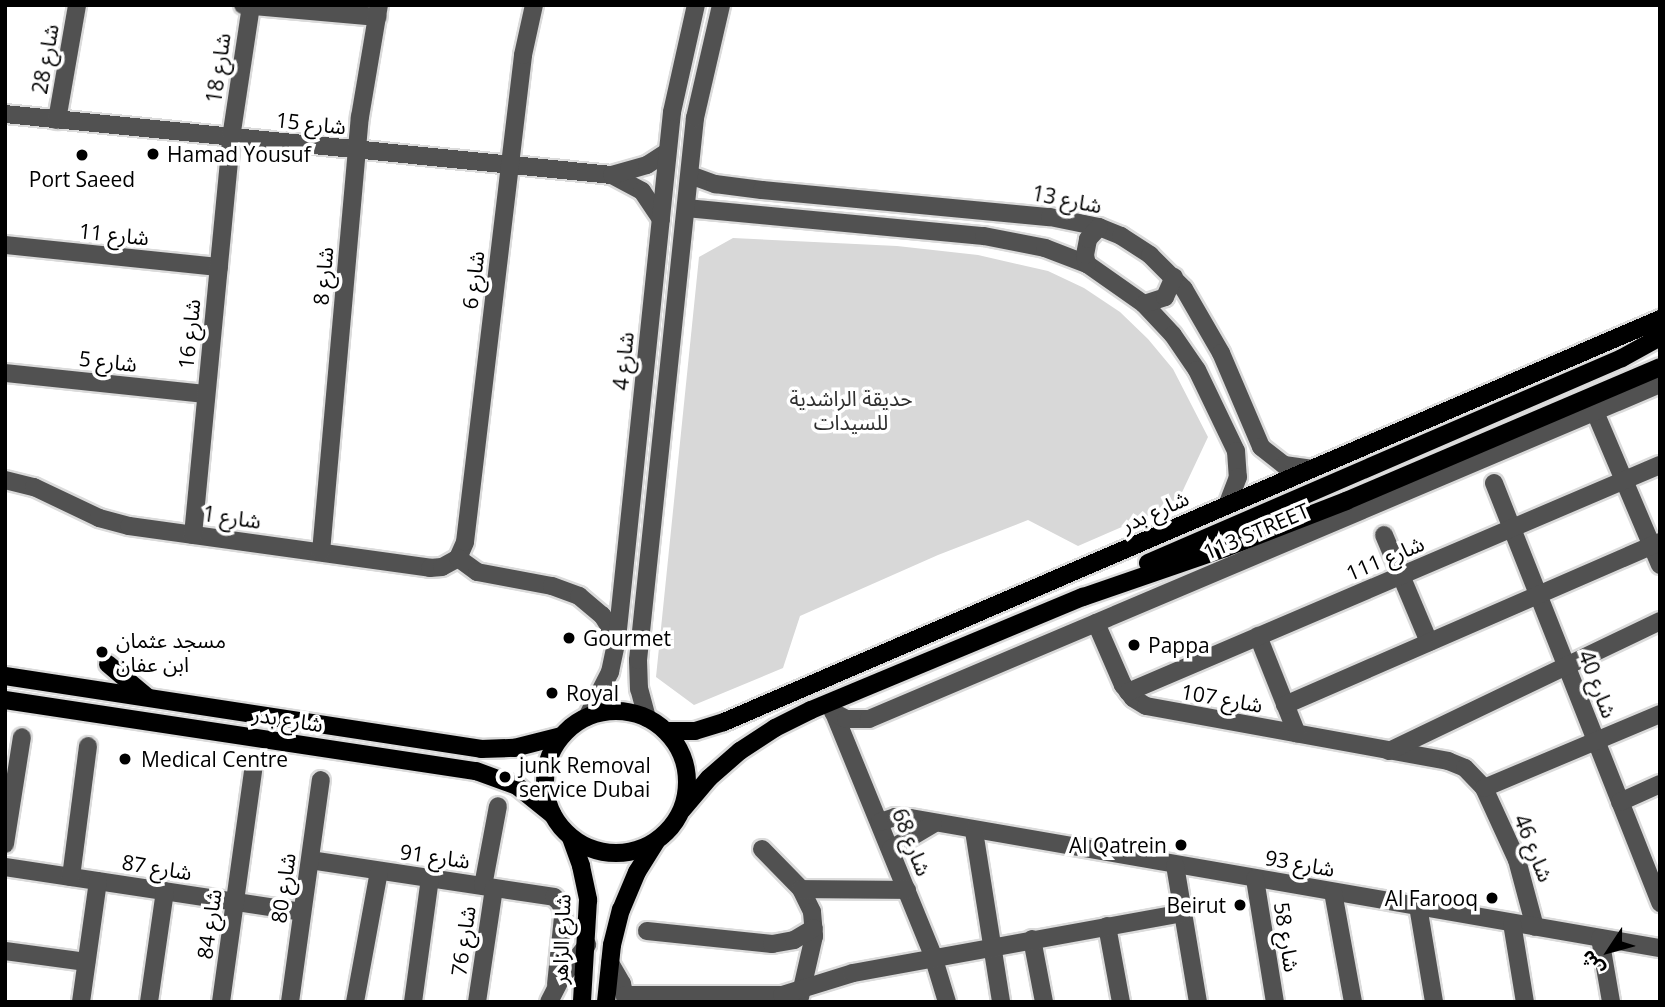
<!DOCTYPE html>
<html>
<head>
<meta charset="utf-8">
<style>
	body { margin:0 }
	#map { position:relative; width:1665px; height:1007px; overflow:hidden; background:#fff; font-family:"Open Sans","Noto Sans Arabic",sans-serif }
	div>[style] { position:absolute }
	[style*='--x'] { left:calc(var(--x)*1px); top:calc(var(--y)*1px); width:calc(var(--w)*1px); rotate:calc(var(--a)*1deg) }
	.green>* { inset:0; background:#d8d8d8 }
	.roads { filter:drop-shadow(2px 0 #dbdbdb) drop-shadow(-2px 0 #dbdbdb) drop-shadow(0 2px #dbdbdb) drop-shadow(0 -2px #dbdbdb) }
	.minor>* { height:18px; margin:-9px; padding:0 9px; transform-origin:9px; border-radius:9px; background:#515151 }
	.major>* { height:18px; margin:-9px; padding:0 9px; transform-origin:9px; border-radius:9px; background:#000 }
	.major>.ring { margin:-9px; padding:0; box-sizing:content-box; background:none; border:18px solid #000; border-radius:50% }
	.dots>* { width:19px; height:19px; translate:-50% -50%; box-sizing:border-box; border:4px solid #fff; border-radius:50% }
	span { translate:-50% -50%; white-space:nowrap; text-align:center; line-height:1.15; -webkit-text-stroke:7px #fff; paint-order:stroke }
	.street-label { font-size:21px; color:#000 }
	.poi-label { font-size:21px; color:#000 }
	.left { translate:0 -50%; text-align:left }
	.right { translate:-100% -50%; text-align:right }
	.park-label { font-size:21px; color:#2f2f2f }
	.frame { position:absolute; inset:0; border:7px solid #000; pointer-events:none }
	.north { position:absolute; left:1574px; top:916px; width:70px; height:70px; -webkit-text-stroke:5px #fff; paint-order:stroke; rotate:234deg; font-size:19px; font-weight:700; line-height:28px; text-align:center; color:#000 }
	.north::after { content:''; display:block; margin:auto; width:24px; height:32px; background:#000; clip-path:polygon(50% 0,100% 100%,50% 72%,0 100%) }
</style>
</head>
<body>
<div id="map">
	<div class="green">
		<div style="clip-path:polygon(733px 238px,897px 246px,978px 255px,1048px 271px,1084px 288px,1120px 312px,1148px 339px,1173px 369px,1208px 437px,1177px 503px,1078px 546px,1028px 520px,938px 555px,800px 616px,783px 668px,694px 705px,656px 677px,699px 257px)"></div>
	</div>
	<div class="roads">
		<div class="minor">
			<div style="--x:243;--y:5;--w:135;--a:5.1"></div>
			<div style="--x:5;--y:114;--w:610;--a:5.74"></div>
			<div style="--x:612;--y:175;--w:34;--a:28"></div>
			<div style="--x:642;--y:191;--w:34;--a:56"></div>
			<div style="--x:57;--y:120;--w:117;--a:-80.1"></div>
			<div style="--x:612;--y:175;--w:36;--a:-16"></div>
			<div style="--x:647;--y:165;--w:24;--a:-33"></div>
			<div style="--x:690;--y:175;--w:27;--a:20"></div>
			<div style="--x:715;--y:184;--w:47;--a:7.3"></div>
			<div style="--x:762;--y:190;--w:289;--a:5.4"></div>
			<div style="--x:1050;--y:217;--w:50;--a:11.5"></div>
			<div style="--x:1099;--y:227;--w:24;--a:22"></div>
			<div style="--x:1121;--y:236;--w:35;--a:33"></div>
			<div style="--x:1150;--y:255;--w:48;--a:45"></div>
			<div style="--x:1184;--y:289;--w:74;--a:60"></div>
			<div style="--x:1221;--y:353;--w:102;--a:66.9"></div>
			<div style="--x:1261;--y:447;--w:29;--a:38"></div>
			<div style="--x:1284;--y:465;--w:27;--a:8"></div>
			<div style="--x:686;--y:208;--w:299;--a:5.4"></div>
			<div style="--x:984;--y:236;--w:62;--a:11.1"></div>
			<div style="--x:1045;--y:248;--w:45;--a:20.9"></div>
			<div style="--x:1087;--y:264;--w:70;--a:35.1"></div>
			<div style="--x:1144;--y:304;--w:42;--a:46.9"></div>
			<div style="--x:1173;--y:335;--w:42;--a:55.6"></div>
			<div style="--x:1197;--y:370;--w:90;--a:64.3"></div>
			<div style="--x:1236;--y:451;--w:26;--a:86"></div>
			<div style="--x:1238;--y:477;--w:30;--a:111"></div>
			<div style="--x:5;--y:245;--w:215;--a:5.9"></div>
			<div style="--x:1087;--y:264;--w:9;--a:-103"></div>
			<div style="--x:1085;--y:255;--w:16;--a:-79"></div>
			<div style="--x:1088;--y:239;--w:16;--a:-47"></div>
			<div style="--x:1144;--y:304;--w:22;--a:-18"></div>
			<div style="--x:1165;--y:297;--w:22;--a:-66"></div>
			<div style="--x:5;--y:373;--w:202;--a:6"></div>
			<div style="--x:1595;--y:412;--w:166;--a:67"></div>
			<div style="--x:5;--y:480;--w:30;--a:14"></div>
			<div style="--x:34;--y:487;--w:72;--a:25.5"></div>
			<div style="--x:99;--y:518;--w:31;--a:15"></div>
			<div style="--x:129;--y:526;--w:304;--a:7.9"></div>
			<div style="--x:430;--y:568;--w:12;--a:-5"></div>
			<div style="--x:442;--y:567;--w:18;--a:-29"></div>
			<div style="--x:458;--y:558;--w:17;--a:-66"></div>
			<div style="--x:465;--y:542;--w:490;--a:-83.2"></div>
			<div style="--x:523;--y:55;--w:51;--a:-77.6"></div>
			<div style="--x:1494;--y:483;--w:452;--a:68.4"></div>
			<div style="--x:193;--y:535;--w:399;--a:-84.5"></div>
			<div style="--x:231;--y:138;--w:134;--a:-81.4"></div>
			<div style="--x:1384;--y:535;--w:116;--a:67.2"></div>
			<div style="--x:321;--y:552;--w:437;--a:-84.9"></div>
			<div style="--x:360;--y:117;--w:114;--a:-80.4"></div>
			<div style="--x:458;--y:558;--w:24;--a:36"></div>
			<div style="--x:477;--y:572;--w:76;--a:10.6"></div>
			<div style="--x:552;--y:586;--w:29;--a:20"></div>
			<div style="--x:579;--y:596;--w:30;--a:40"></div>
			<div style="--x:602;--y:615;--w:28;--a:58"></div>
			<div style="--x:1096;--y:623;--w:68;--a:66.5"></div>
			<div style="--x:1123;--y:685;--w:16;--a:52"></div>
			<div style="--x:1133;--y:698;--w:15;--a:32"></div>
			<div style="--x:1146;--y:706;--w:307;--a:10.3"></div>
			<div style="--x:1448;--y:761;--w:18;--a:22"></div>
			<div style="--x:1465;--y:768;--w:28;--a:46"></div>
			<div style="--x:1484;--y:788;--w:79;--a:65.4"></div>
			<div style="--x:1517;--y:860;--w:69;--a:75"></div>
			<div style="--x:1258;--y:636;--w:105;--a:68.3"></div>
			<div style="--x:1128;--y:692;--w:578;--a:-23.11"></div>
			<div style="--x:1285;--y:705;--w:409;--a:-23.5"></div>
			<div style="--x:832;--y:708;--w:268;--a:67.8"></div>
			<div style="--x:933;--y:956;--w:48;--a:73.1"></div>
			<div style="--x:833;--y:712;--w:15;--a:28"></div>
			<div style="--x:846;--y:719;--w:23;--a:0"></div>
			<div style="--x:869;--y:719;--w:859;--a:-22.95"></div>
			<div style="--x:587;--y:717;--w:51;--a:-62.9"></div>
			<div style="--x:610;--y:672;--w:34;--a:-78"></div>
			<div style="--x:617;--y:639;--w:530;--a:-84.04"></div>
			<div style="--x:672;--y:112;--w:110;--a:-77.4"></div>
			<div style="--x:647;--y:718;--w:30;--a:-105"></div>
			<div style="--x:639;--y:689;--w:29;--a:-92"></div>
			<div style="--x:638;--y:660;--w:545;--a:-84"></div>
			<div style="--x:695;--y:118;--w:116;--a:-77"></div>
			<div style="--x:1389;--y:751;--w:301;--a:-25.6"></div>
			<div style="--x:1484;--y:788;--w:191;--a:-22.8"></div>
			<div style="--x:1620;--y:802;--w:44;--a:-24.2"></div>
			<div style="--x:880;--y:822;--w:16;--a:-18"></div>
			<div style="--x:895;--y:817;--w:16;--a:4"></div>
			<div style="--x:911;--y:818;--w:760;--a:9.85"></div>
			<div style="--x:974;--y:831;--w:173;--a:81"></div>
			<div style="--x:5;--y:844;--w:108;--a:-81"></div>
			<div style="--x:762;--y:849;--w:56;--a:45.7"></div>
			<div style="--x:801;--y:889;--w:25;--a:64"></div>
			<div style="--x:812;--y:912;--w:24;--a:85"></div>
			<div style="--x:814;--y:936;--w:63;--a:102.9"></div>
			<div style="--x:891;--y:849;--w:49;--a:-30.8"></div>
			<div style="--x:310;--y:860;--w:247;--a:8.6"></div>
			<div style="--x:554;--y:897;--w:10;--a:45"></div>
			<div style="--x:561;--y:904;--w:13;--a:81"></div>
			<div style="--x:563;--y:917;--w:68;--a:95.9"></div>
			<div style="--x:1175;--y:865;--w:139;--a:80.5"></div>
			<div style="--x:5;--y:867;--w:300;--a:8.6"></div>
			<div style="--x:71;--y:877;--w:132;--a:-82.6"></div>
			<div style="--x:1255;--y:879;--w:125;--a:80.8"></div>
			<div style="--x:483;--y:886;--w:81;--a:-79.4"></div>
			<div style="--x:801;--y:889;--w:106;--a:0.5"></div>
			<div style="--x:1333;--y:892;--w:112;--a:79.7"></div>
			<div style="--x:1418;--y:906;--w:97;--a:80.5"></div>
			<div style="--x:1512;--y:923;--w:80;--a:80.7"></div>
			<div style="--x:1107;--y:926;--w:77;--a:79.6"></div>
			<div style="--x:647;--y:931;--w:126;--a:5.9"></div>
			<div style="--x:772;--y:944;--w:22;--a:-10"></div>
			<div style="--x:794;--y:940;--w:23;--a:-31"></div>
			<div style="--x:1600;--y:938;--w:65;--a:80.2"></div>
			<div style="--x:1032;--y:939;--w:64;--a:79.2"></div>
			<div style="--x:5;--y:951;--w:82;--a:7.7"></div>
			<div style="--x:610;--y:963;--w:24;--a:60"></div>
			<div style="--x:622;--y:984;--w:18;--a:77"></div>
			<div style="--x:625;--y:995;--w:157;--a:0"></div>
			<div style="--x:782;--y:995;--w:74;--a:-17.2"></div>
			<div style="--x:853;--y:973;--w:335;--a:-10.3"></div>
			<div style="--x:81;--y:1002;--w:122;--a:-82"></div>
			<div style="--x:149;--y:1002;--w:112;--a:-81.8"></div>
			<div style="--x:221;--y:1002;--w:234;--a:-82.1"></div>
			<div style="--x:290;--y:1002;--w:224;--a:-82.1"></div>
			<div style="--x:355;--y:1002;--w:133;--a:-79.6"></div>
			<div style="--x:413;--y:1002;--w:125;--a:-82.2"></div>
			<div style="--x:477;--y:1002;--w:115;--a:-81.5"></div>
			<div style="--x:549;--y:1002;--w:28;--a:-63"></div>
			<div style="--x:562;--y:977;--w:41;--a:-52"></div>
		</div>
		<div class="major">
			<div style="--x:1148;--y:563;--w:516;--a:-23.39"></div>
			<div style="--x:1622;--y:358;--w:43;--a:-28.9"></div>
			<div style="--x:108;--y:664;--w:51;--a:40.2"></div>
			<div style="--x:5;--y:676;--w:482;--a:8.7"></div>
			<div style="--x:481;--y:749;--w:33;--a:-2"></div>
			<div style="--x:514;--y:748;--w:49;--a:-14.3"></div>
			<div style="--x:5;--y:700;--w:476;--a:8.6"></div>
			<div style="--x:476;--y:771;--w:44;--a:20.1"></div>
			<div style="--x:517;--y:786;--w:45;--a:38.7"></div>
			<div class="ring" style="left:545px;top:711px;width:124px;height:124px"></div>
			<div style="--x:666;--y:731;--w:29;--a:0"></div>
			<div style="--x:695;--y:731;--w:30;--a:-17"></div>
			<div style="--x:724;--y:722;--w:1019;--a:-23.29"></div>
			<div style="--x:682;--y:810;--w:42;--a:-49.8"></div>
			<div style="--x:709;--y:778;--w:41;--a:-41.1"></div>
			<div style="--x:740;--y:751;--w:42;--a:-33.3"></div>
			<div style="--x:775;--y:728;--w:40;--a:-26.6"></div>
			<div style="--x:811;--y:710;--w:295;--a:-22.6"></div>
			<div style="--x:1083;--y:597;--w:150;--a:-19"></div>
			<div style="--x:1225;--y:548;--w:130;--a:-21.2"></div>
			<div style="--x:1346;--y:501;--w:341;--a:-23.1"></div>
			<div style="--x:571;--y:838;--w:30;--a:70"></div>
			<div style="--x:581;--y:866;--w:35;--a:78"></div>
			<div style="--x:588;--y:900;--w:102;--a:93.4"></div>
			<div style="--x:606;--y:1002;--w:57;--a:-84"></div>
			<div style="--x:612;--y:945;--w:36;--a:-76"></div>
			<div style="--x:621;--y:910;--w:41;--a:-67.2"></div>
			<div style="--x:637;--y:872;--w:36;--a:-58"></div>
		</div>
	</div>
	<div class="dots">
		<div style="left:153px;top:154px;background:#000"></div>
		<div style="left:82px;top:155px;background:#000"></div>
		<div style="left:569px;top:638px;background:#000"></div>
		<div style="left:1134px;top:645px;background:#000"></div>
		<div style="left:102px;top:652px;background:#000"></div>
		<div style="left:552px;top:693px;background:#000"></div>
		<div style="left:125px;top:759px;background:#000"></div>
		<div style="left:505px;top:777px;background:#000"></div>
		<div style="left:1181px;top:845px;background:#000"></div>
		<div style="left:1492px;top:898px;background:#000"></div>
		<div style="left:1240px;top:905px;background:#000"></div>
	</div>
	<div class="street-label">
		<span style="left:45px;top:59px;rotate:-80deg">شارع 28</span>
		<span style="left:218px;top:68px;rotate:-82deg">شارع 18</span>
		<span style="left:311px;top:123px;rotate:6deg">شارع 15</span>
		<span style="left:1067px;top:199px;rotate:11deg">شارع 13</span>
		<span style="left:114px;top:234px;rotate:6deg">شارع 11</span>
		<span style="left:323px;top:276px;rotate:-85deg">شارع 8</span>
		<span style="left:473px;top:280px;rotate:-83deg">شارع 6</span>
		<span style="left:189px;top:334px;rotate:-84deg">شارع 16</span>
		<span style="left:108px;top:361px;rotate:6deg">شارع 5</span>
		<span style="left:623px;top:361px;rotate:-84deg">شارع 4</span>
		<span style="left:1155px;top:511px;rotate:-24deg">شارع بدر</span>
		<span style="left:232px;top:517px;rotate:8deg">شارع 1</span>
		<span style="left:1256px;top:531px;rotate:-23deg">113 STREET</span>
		<span style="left:1385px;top:558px;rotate:-23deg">شارع 111</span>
		<span style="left:1598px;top:684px;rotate:69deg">شارع 40</span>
		<span style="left:1222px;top:698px;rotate:10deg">شارع 107</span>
		<span style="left:288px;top:719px;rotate:9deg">شارع بدر</span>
		<span style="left:912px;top:842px;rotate:68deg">شارع 68</span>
		<span style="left:1534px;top:848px;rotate:68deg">شارع 46</span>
		<span style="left:435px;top:856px;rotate:8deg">شارع 91</span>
		<span style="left:1300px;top:863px;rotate:10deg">شارع 93</span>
		<span style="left:157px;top:867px;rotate:9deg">شارع 87</span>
		<span style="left:283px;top:888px;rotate:-82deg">شارع 80</span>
		<span style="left:209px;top:924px;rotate:-82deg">شارع 84</span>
		<span style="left:1287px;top:937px;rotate:81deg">شارع 58</span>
		<span style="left:561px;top:939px;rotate:-88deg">شارع الزاهر</span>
		<span style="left:463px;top:941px;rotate:-82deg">شارع 76</span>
	</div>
	<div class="poi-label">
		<span class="left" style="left:167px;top:154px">Hamad Yousuf</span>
		<span style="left:82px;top:179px">Port Saeed</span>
		<span class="left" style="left:583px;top:638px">Gourmet</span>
		<span class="left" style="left:116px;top:652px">مسجد عثمان<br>ابن عفان</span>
		<span class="left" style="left:1148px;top:645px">Pappa</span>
		<span class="left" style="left:566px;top:693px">Royal</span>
		<span class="left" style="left:141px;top:759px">Medical Centre</span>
		<span class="left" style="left:519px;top:777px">junk Removal<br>service Dubai</span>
		<span class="right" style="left:1167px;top:845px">Al Qatrein</span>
		<span class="right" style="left:1478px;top:898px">Al Farooq</span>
		<span class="right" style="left:1226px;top:905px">Beirut</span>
	</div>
	<div class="park-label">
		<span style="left:851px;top:410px">حديقة الراشدية<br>للسيدات</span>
	</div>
	<div class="frame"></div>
	<div class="north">ش</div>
</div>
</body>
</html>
